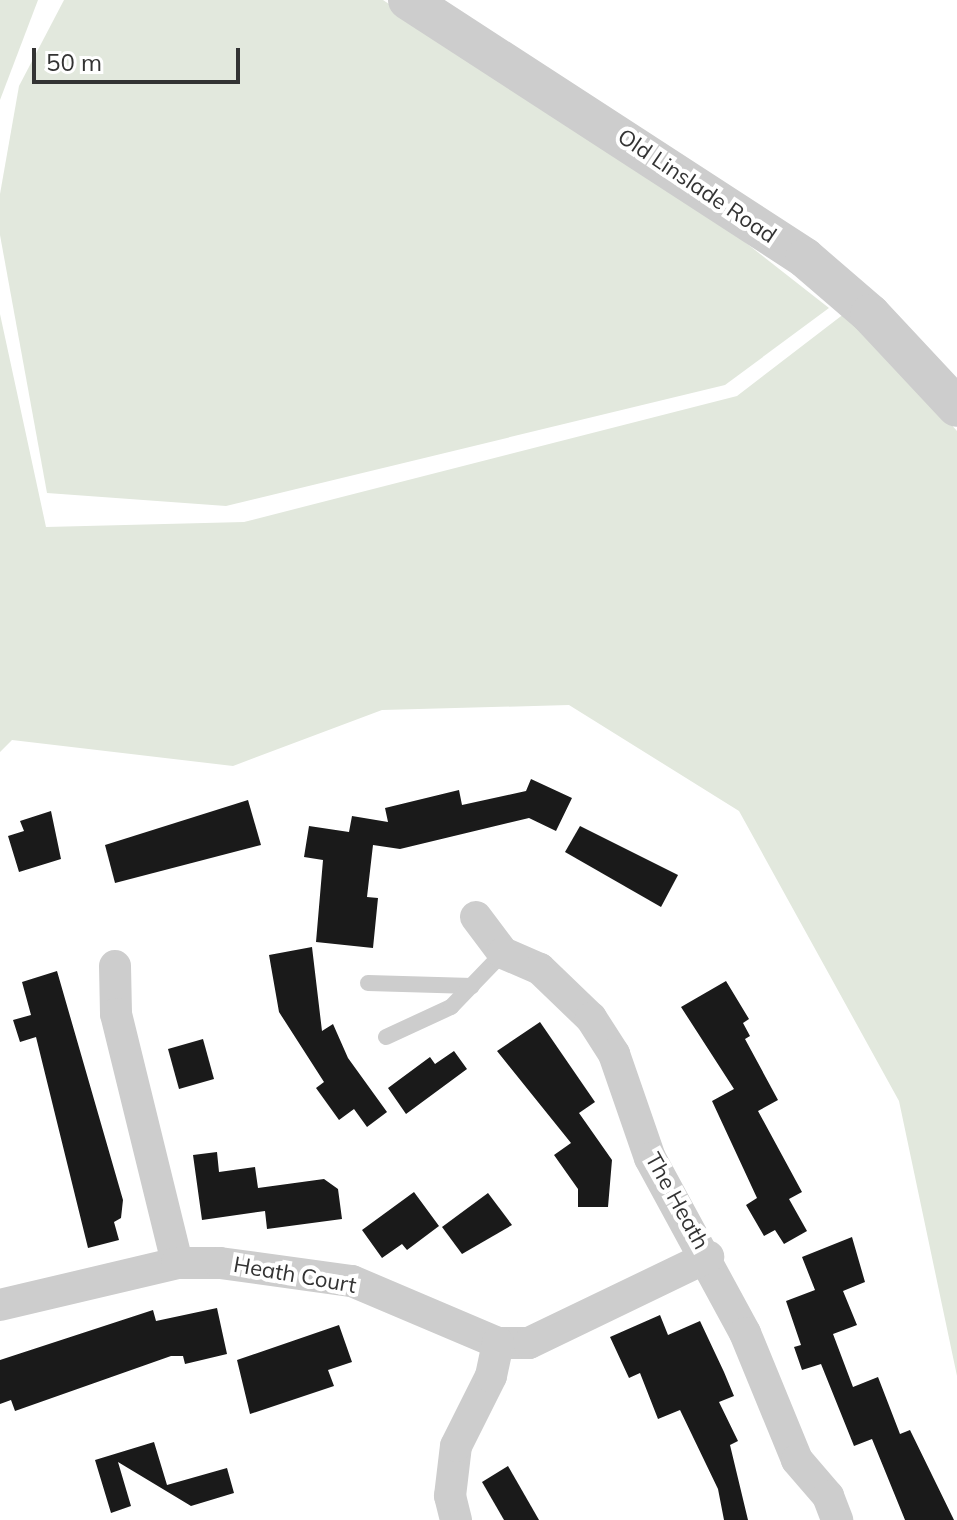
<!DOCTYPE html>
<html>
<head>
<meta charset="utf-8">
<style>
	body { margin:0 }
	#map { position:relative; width:957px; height:1520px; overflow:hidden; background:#fff; font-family:Mulish,sans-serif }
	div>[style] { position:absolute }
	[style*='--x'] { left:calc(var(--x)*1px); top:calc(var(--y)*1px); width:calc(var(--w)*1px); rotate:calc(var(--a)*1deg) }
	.green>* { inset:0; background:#e2e8dd }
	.building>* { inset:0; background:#1a1a1a }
	.service>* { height:16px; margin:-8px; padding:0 8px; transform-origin:8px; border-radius:8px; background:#cdcdcd }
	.minor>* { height:32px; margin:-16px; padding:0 16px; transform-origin:16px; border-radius:16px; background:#cdcdcd }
	.tertiary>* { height:40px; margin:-20px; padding:0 20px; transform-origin:20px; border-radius:20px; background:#cdcdcd }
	span { translate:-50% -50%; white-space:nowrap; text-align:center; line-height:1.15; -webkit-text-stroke:8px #fff; paint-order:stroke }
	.street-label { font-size:22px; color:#333 }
	.scale { position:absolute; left:32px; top:48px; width:208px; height:36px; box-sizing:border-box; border:4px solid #333; border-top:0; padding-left:10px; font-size:24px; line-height:28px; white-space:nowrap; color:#333; -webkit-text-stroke:6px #fff; paint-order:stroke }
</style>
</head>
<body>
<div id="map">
	<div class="green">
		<div style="clip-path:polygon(0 0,38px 0,0 100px)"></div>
		<div style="clip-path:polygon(64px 0,383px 0,727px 228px,829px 308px,725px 385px,226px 506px,47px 493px,0 235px,0 194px,19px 86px)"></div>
		<div style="clip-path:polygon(849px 310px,957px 431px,957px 1376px,899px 1101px,739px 811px,569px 705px,382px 710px,233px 766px,12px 740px,0 752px,0 314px,46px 527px,244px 522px,737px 396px)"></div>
	</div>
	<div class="building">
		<div style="clip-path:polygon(531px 779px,572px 798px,556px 831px,529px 818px,400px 849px,373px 845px,367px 897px,378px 898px,373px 948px,316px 942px,323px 860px,304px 857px,309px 826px,349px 832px,352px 816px,388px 822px,385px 808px,459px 790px,462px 805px,526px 791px)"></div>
		<div style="clip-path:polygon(248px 800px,261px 845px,115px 883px,105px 845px)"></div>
		<div style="clip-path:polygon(51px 811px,61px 859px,19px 872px,8px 836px,24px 831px,20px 821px)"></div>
		<div style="clip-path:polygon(580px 826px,678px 875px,661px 907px,565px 852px)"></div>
		<div style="clip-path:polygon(312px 947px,322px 1031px,333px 1024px,348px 1058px,387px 1112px,367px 1127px,354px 1109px,339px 1120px,316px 1088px,324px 1082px,279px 1012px,269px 955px)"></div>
		<div style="clip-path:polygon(57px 971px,123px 1200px,121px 1218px,114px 1222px,119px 1240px,88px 1248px,36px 1037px,20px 1042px,13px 1020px,31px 1015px,22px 982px)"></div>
		<div style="clip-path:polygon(726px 981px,749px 1019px,743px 1023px,750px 1036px,745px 1039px,778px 1100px,758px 1111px,802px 1192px,789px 1199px,807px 1231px,784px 1244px,775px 1230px,764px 1236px,746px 1205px,757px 1198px,712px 1101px,734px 1089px,681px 1007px)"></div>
		<div style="clip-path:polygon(540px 1022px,595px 1102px,579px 1113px,612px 1160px,608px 1207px,578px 1207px,578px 1189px,554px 1155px,571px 1143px,497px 1051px)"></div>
		<div style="clip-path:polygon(203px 1039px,214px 1079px,179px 1089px,168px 1049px)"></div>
		<div style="clip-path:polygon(454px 1051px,467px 1069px,406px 1114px,388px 1088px,430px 1057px,435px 1064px)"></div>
		<div style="clip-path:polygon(217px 1152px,219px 1172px,255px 1167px,258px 1188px,324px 1179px,338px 1189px,342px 1219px,267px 1229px,265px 1211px,202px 1220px,193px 1155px)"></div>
		<div style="clip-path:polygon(414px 1192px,439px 1226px,407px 1250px,402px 1244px,382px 1258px,362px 1230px)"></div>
		<div style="clip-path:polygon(488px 1193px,512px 1225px,462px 1254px,442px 1227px)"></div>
		<div style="clip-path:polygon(852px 1237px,865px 1282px,843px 1291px,857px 1325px,833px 1334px,853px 1387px,878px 1377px,900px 1434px,910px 1430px,954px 1520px,905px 1520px,872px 1439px,854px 1446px,821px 1364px,802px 1370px,794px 1347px,801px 1345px,786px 1301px,815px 1290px,802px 1257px)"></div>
		<div style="clip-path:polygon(217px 1308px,227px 1354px,185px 1364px,183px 1356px,171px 1356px,15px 1411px,11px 1400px,0 1404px,0 1360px,153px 1310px,156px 1321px)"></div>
		<div style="clip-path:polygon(660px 1315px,668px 1335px,700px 1321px,724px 1372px,734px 1396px,719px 1402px,738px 1441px,730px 1445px,748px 1520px,724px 1520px,718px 1489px,680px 1410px,658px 1419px,640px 1373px,629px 1378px,610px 1337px)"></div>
		<div style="clip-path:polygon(339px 1325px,352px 1362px,328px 1370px,334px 1386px,250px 1414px,237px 1360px)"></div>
		<div style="clip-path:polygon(154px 1442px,167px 1485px,227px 1468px,234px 1493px,191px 1506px,118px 1462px,131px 1506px,111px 1513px,95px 1460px)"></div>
		<div style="clip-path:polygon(508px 1466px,539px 1520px,504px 1520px,482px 1482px)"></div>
	</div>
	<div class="service">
		<div style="--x:368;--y:983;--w:104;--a:1.7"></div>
		<div style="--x:386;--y:1037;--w:72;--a:-24.8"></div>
		<div style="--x:451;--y:1007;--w:75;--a:-46.1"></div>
	</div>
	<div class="minor">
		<div style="--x:476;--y:917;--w:45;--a:53.1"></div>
		<div style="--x:503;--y:953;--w:40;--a:23.4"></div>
		<div style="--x:540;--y:969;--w:71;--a:43.9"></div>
		<div style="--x:591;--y:1018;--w:43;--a:57.4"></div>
		<div style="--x:614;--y:1054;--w:110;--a:70.9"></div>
		<div style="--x:650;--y:1158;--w:199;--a:61.5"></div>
		<div style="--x:745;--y:1333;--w:137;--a:67.7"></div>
		<div style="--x:797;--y:1460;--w:48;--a:49.3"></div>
		<div style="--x:828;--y:1496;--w:26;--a:69"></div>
		<div style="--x:115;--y:966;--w:48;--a:88.8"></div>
		<div style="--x:116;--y:1014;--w:256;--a:76.2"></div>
		<div style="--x:0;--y:1305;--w:182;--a:-13.3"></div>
		<div style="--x:177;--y:1263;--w:43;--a:0"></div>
		<div style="--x:220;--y:1263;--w:133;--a:7.8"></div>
		<div style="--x:352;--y:1281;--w:159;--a:23"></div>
		<div style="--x:498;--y:1343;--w:31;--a:0"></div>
		<div style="--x:529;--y:1343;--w:199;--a:-25.7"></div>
		<div style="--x:456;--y:1520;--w:25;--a:-104"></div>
		<div style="--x:450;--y:1496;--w:50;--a:-83.2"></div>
		<div style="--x:456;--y:1446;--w:78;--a:-63.4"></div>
		<div style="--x:491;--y:1376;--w:34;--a:-78"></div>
	</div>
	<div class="tertiary">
		<div style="--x:408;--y:0;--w:473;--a:33"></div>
		<div style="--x:805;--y:258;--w:86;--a:40.7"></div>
		<div style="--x:870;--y:314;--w:127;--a:46.9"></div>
	</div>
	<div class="street-label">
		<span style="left:697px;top:186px;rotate:34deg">Old Linslade Road</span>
		<span style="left:677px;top:1201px;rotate:61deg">The Heath</span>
		<span style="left:295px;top:1275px;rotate:10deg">Heath Court</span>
	</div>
	<div class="scale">50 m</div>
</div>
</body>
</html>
